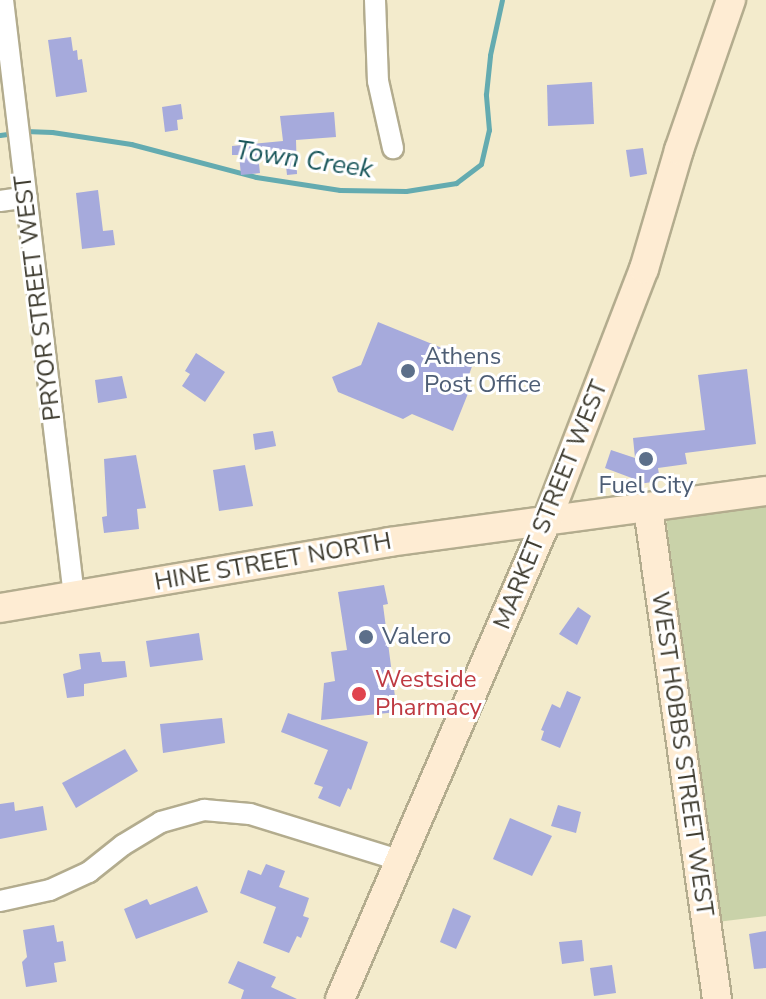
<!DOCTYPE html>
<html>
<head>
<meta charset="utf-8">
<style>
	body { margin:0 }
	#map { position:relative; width:766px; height:999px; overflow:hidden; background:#f3ebcc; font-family:"Nunito Sans",sans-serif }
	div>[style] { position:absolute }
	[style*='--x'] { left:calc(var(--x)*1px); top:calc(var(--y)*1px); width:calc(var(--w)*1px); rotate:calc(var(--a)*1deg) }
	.green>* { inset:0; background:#c9d2a9 }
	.stream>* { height:5px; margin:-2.5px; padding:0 2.5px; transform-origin:2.5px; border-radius:2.5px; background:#64abb0 }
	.building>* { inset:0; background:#a6aadc }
	.roads { filter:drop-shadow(2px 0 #b3ac8e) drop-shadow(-2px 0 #b3ac8e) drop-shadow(0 2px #b3ac8e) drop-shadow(0 -2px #b3ac8e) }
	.street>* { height:20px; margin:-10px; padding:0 10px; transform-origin:10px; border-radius:10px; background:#fff }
	.secondary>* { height:28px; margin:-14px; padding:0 14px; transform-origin:14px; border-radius:14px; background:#feecd3 }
	.dots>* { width:22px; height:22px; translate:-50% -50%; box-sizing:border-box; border:4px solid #fff; border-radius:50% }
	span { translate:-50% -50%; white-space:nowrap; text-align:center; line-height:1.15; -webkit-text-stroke:6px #fff; paint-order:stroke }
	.street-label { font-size:24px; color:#3d3a2e }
	.service-label { font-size:24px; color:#4e5e75 }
	.left { translate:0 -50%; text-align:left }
	.health-label { font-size:24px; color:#be3a42 }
	.water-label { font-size:26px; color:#19565a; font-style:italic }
</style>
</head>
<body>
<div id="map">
	<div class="green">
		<div style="clip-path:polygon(766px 505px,766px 916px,717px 922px,666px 518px)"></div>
	</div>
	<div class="stream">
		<div style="--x:25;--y:131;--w:27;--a:2"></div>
		<div style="--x:52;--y:132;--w:80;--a:8.6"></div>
		<div style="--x:131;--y:144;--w:129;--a:14.8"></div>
		<div style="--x:256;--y:177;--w:85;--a:8.8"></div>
		<div style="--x:340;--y:190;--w:66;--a:0.9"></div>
		<div style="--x:406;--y:191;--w:51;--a:-9.1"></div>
		<div style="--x:456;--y:183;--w:31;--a:-37"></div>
		<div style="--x:481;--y:164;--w:35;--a:-77"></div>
		<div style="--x:489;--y:130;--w:36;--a:-95"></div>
		<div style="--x:486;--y:94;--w:39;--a:-84"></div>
		<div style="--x:490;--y:55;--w:56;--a:-77.7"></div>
		<div style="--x:0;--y:135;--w:15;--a:-8"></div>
	</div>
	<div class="building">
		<div style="clip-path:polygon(71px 37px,73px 51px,77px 50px,78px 60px,82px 59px,87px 92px,56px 97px,48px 40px)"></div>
		<div style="clip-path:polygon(592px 82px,594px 124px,548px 126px,547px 85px)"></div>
		<div style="clip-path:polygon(181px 104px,183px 119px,177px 120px,178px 130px,165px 132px,162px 107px)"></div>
		<div style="clip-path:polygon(334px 112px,336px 137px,296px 140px,297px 174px,287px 175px,285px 157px,258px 156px,260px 173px,241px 175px,239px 155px,232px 155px,232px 146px,283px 141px,280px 116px)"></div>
		<div style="clip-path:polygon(643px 148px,647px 174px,630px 177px,626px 150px)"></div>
		<div style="clip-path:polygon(98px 190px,103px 231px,113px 230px,115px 245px,82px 249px,76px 193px)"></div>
		<div style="clip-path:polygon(378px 322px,474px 361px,466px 383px,471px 386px,453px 431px,412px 414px,403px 419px,338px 392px,332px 377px,361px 365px)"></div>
		<div style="clip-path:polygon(196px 353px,225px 372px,205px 402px,182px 386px,190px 374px,185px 371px)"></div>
		<div style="clip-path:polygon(747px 369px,756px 444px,685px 453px,687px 464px,658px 468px,660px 481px,638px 484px,637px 480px,605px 468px,611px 450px,635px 458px,633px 438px,705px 430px,698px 375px)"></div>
		<div style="clip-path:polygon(122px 376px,127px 398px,98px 403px,95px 380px)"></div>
		<div style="clip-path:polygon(273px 431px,276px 446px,255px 450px,253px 434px)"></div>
		<div style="clip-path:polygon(136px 455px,146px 508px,137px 509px,139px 529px,104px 533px,102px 517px,107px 516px,104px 459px)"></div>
		<div style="clip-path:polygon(245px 465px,253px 506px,219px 511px,213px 470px)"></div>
		<div style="clip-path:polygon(384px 585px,388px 604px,383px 605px,397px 712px,321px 720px,324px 683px,335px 681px,331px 652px,347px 650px,338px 592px)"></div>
		<div style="clip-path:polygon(578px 607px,591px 616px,577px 645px,559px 634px)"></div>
		<div style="clip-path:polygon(199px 633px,203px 660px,150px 667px,146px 641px)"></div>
		<div style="clip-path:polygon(100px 652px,102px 662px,125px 661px,127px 677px,84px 684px,84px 696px,67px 698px,63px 674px,81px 669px,79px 654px)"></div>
		<div style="clip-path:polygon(567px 691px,581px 697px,560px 748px,541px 740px,544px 731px,541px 730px,552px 704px,560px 708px)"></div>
		<div style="clip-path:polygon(288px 713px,368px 742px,351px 790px,348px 788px,340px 807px,318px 798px,323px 787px,314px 784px,328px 750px,281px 732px)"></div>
		<div style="clip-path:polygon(222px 718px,225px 743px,163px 753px,160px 724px)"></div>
		<div style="clip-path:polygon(125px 749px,138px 771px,76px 808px,62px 783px)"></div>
		<div style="clip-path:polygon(14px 802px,15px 811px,43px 806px,47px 830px,0 839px,0 804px)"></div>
		<div style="clip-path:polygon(558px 805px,581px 812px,576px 833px,551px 826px)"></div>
		<div style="clip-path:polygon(510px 818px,552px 836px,532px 876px,493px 859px)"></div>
		<div style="clip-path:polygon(266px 864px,285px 871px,279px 887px,309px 898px,303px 916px,309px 918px,301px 938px,297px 936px,289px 953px,263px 943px,276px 907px,240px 893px,248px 870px,261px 875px)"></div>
		<div style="clip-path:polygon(197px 886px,208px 912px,136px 939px,124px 909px,147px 899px,150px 905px)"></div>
		<div style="clip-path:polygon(453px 908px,471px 916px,456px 949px,440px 942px)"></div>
		<div style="clip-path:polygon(54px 925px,57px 942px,63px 941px,66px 961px,54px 963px,57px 982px,26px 987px,22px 962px,27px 957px,23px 930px)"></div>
		<div style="clip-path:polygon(766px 931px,766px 968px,754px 969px,749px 934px)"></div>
		<div style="clip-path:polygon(582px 940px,584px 961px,562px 964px,559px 942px)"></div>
		<div style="clip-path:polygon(238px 961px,276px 977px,271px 987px,297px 999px,241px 999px,244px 990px,228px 983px)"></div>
		<div style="clip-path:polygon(612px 965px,616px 993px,594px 996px,590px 968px)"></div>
	</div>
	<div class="roads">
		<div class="street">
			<div style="--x:3;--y:0;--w:600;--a:83.21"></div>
			<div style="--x:375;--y:0;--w:81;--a:87.9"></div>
			<div style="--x:378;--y:81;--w:69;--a:77.4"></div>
			<div style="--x:0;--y:201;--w:27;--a:-8"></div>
			<div style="--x:0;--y:901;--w:51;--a:-12.4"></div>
			<div style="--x:50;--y:890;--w:43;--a:-24.8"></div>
			<div style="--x:89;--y:872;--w:43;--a:-38.5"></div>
			<div style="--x:123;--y:845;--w:44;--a:-31.2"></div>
			<div style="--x:161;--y:822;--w:45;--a:-15.6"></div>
			<div style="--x:204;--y:810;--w:46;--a:5"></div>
			<div style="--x:250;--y:814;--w:159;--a:17.2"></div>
		</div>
		<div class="secondary">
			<div style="--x:648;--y:508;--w:496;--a:82"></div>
			<div style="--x:0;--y:608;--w:395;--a:-9.6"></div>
			<div style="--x:389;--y:542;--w:380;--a:-7.7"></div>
			<div style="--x:340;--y:999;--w:522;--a:-66.63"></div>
			<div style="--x:547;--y:520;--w:269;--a:-68.9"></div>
			<div style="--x:644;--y:269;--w:124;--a:-73.6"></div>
			<div style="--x:679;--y:150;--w:159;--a:-70.9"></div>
		</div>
	</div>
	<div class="dots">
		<div style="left:408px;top:371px;background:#5c6f8a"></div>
		<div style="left:646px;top:459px;background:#5c6f8a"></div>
		<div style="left:366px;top:637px;background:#5c6f8a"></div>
		<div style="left:359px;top:694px;background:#e0444e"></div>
	</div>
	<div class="street-label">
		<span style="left:38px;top:298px;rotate:-97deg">PRYOR STREET WEST</span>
		<span style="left:551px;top:505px;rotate:-68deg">MARKET STREET WEST</span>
		<span style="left:273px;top:562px;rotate:-10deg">HINE STREET NORTH</span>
		<span style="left:682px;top:754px;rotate:82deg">WEST HOBBS STREET WEST</span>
	</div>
	<div class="service-label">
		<span class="left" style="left:424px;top:371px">Athens<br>Post Office</span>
		<span style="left:646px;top:486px">Fuel City</span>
		<span class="left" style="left:382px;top:637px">Valero</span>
	</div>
	<div class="health-label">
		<span class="left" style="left:375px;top:694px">Westside<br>Pharmacy</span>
	</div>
	<div class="water-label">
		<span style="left:304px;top:160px;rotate:8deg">Town Creek</span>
	</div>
</div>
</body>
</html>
